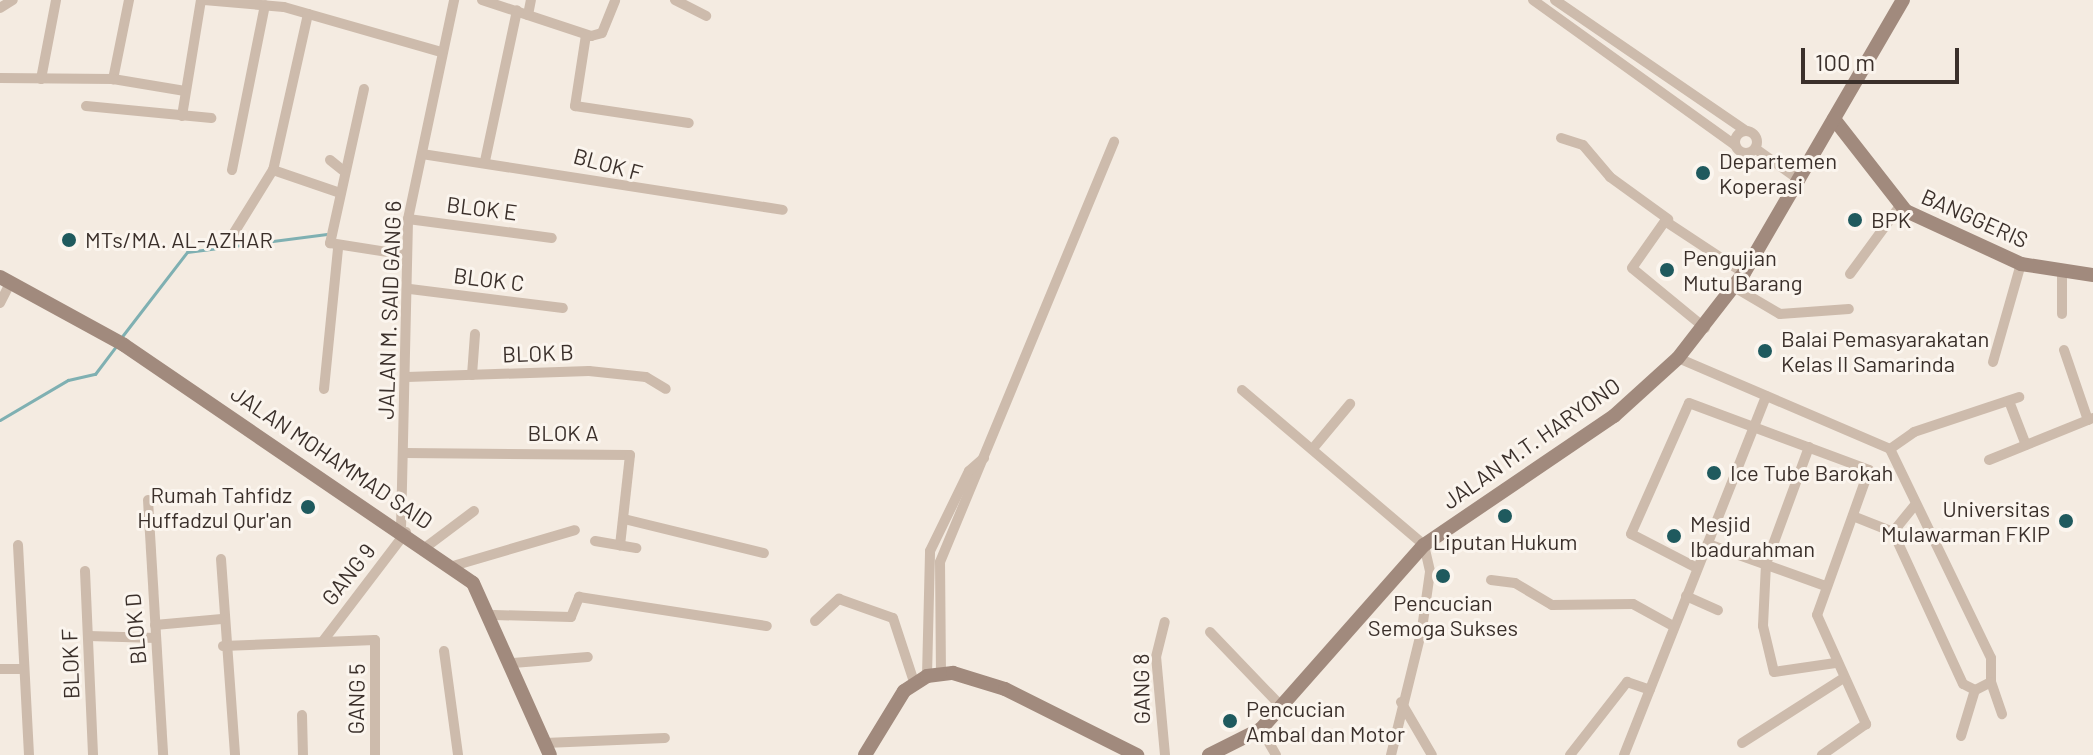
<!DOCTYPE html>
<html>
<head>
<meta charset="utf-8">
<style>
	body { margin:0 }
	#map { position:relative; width:2093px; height:755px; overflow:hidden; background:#f4ebe1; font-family:Barlow,sans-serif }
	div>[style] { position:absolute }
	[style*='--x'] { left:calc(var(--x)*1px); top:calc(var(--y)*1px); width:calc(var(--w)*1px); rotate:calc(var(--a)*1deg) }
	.stream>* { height:3px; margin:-1.5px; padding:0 1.5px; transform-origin:1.5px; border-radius:1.5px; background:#7fb0b2 }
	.street>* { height:10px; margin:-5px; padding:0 5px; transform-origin:5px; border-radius:5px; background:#cdbbac }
	.street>.ring { margin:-5px; padding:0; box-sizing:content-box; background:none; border:10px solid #cdbbac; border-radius:50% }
	.secondary>* { height:14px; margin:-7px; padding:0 7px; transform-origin:7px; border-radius:7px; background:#a18a7d }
	.dots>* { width:22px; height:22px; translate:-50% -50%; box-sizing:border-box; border:4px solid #fbf5ee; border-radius:50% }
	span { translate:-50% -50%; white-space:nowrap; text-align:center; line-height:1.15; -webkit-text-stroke:6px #fbf5ee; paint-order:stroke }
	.poi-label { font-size:22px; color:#3b302b }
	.left { translate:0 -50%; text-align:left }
	.right { translate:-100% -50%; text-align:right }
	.street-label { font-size:22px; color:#3b302b }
	.scale { position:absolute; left:1801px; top:48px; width:158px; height:36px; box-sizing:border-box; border:4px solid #3b302b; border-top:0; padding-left:10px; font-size:24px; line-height:28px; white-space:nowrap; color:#3b302b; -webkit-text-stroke:6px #fbf5ee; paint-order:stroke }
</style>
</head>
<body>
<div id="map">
	<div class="stream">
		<div style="--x:120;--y:339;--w:110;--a:-52.4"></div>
		<div style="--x:187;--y:252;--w:141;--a:-7.3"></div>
		<div style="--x:0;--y:420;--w:79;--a:-30.5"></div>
		<div style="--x:68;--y:380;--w:28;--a:-13"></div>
		<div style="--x:95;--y:374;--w:35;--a:-53"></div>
	</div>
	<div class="street">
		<div style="--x:129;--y:0;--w:81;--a:101.4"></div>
		<div style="--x:113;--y:79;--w:73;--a:9.5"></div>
		<div style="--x:204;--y:0;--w:80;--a:5"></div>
		<div style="--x:284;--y:7;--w:163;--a:16"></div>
		<div style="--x:482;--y:0;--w:115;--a:18.3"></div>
		<div style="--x:591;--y:36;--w:11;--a:-15"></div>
		<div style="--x:602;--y:33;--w:35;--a:-68"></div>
		<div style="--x:675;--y:0;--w:35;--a:27"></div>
		<div style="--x:1533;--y:0;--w:249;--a:35.7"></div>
		<div style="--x:1555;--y:0;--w:232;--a:34.4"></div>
		<div style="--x:0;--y:8;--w:15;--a:-32"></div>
		<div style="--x:308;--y:14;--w:160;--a:102.6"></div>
		<div style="--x:273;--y:170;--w:71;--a:18.9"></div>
		<div style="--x:528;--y:15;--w:15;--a:-79"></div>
		<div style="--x:586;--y:35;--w:72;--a:98.8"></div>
		<div style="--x:575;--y:106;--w:115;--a:8.5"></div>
		<div style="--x:0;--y:78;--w:113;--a:0.5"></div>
		<div style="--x:41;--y:79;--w:80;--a:-79.2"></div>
		<div style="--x:364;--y:89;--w:158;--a:102.4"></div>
		<div style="--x:330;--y:243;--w:78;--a:8.9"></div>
		<div style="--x:86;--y:106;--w:126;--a:5.5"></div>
		<div style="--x:182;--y:116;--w:118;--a:-80.7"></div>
		<div class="ring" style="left:1735px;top:131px;width:12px;height:12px"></div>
		<div style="--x:1561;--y:138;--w:23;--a:18"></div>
		<div style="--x:1583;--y:145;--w:42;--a:49.8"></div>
		<div style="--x:1610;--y:177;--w:72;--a:35.9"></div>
		<div style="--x:1756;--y:149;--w:52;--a:35.5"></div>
		<div style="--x:422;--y:154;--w:365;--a:8.8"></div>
		<div style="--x:330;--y:160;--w:19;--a:39"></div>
		<div style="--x:485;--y:161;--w:154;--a:-78"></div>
		<div style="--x:232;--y:170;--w:168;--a:-78.7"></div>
		<div style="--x:408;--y:219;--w:145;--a:7.5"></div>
		<div style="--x:232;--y:236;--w:78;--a:-58.2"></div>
		<div style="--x:1850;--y:274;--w:84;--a:-53.7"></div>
		<div style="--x:1734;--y:287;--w:53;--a:30.4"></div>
		<div style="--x:1780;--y:314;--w:69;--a:-4.1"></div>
		<div style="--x:410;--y:289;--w:154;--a:7.1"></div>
		<div style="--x:0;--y:303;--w:22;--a:-63"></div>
		<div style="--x:2062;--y:314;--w:39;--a:-90"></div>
		<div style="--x:1705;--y:328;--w:94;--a:-140.6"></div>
		<div style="--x:1632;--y:268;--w:57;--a:-54.9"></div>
		<div style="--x:1665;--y:221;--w:95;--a:33.4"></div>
		<div style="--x:2064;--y:350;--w:74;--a:71.1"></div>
		<div style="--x:1678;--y:358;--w:231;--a:23.2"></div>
		<div style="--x:1890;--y:449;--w:232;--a:64.2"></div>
		<div style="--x:1991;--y:658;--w:24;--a:90"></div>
		<div style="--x:1991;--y:682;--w:18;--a:153"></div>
		<div style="--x:1975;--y:690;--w:13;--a:-153"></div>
		<div style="--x:1963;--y:684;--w:167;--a:-114.7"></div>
		<div style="--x:1893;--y:532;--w:43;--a:-158.2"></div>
		<div style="--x:1993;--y:362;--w:102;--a:-74.1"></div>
		<div style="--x:472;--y:375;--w:41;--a:-85.8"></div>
		<div style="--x:407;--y:377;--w:182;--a:-1.9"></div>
		<div style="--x:589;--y:371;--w:57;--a:6"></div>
		<div style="--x:646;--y:377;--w:23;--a:31"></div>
		<div style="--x:324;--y:389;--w:142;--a:-84.3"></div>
		<div style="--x:1242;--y:390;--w:239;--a:40.4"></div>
		<div style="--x:1424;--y:545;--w:28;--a:77"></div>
		<div style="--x:1430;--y:572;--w:58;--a:98"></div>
		<div style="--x:1422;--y:629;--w:130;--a:103.8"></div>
		<div style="--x:2009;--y:401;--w:47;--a:68.9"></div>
		<div style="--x:1315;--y:446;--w:55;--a:-50.2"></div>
		<div style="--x:1809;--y:447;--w:125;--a:110.2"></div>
		<div style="--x:1766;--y:564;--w:62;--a:92.8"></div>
		<div style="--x:1763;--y:626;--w:47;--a:76.6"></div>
		<div style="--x:1774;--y:672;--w:62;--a:-8.4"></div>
		<div style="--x:1890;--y:449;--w:29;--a:-35"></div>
		<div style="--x:1914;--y:432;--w:111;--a:-18.4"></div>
		<div style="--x:405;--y:453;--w:225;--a:0.5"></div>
		<div style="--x:630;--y:455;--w:91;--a:96.3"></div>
		<div style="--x:1989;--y:460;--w:112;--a:-22"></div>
		<div style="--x:148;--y:500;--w:255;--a:86.6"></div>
		<div style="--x:624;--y:519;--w:144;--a:13.7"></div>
		<div style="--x:401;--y:529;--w:310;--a:-88.7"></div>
		<div style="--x:408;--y:219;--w:224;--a:-78.1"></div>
		<div style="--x:1893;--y:532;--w:36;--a:-51"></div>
		<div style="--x:595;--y:541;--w:42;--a:9.7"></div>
		<div style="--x:1708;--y:544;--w:124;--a:19.7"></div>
		<div style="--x:18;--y:545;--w:210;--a:87"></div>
		<div style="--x:426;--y:547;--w:60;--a:-36.9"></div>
		<div style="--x:221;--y:559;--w:196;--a:85.9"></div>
		<div style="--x:453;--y:566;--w:127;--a:-16.4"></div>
		<div style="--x:1697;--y:568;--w:74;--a:-152.7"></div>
		<div style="--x:1631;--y:534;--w:143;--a:-66.1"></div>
		<div style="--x:1689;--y:403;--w:192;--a:20.4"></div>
		<div style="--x:1869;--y:470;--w:154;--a:109.7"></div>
		<div style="--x:1817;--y:615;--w:120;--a:65.8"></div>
		<div style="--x:1866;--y:724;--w:54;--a:144.8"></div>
		<div style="--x:85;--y:571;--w:184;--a:87.5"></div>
		<div style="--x:1491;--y:580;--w:24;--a:7"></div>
		<div style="--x:1515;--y:583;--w:43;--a:30.7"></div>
		<div style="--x:1552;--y:605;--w:81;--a:-0.7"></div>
		<div style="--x:1633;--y:604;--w:46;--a:28.8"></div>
		<div style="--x:1686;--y:596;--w:35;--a:24"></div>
		<div style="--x:494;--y:615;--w:77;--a:1.5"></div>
		<div style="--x:571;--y:617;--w:22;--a:-68"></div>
		<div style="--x:579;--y:597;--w:190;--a:8.8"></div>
		<div style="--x:815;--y:621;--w:33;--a:-43"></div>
		<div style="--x:839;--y:599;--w:57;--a:19.4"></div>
		<div style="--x:893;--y:618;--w:71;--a:71.8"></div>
		<div style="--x:155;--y:625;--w:67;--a:-5.1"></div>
		<div style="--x:1210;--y:632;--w:104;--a:46.2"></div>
		<div style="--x:89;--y:636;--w:67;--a:1.7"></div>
		<div style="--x:323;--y:641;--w:137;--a:-52.7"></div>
		<div style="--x:223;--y:646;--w:152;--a:-2.3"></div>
		<div style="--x:375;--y:640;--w:115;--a:90"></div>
		<div style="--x:444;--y:651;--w:105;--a:82.3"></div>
		<div style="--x:513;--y:663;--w:75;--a:-4.6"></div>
		<div style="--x:0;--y:669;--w:21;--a:0"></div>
		<div style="--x:941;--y:675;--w:113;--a:-90.5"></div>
		<div style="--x:940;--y:562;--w:455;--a:-67.5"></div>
		<div style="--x:927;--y:676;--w:125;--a:-88.6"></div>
		<div style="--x:930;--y:551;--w:89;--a:-64"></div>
		<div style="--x:969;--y:471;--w:20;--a:-41"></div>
		<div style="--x:1991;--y:682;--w:34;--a:71"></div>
		<div style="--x:1401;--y:702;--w:61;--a:59.7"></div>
		<div style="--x:302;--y:715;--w:40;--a:88.6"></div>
		<div style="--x:1261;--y:729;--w:30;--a:60"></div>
		<div style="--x:1961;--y:736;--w:48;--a:-73.1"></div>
		<div style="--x:545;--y:743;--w:120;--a:-2.4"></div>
		<div style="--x:1742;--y:743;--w:119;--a:-32.6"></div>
		<div style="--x:1165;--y:755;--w:98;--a:-95.2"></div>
		<div style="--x:1156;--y:657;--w:36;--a:-76"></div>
		<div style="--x:1570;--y:755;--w:93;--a:-52"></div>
		<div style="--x:1627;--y:682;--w:24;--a:19"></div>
		<div style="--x:1624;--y:755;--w:386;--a:-68.4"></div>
	</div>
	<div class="secondary">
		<div style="--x:1834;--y:119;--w:117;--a:52"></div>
		<div style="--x:1906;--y:211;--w:127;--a:24.7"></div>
		<div style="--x:2021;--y:264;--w:73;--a:8.7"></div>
		<div style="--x:0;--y:277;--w:141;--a:28.7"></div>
		<div style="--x:124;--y:345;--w:422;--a:34.3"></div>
		<div style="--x:473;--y:583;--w:188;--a:65.9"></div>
		<div style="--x:865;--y:755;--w:75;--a:-58.6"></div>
		<div style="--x:904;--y:691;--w:27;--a:-33"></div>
		<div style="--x:927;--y:676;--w:26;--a:-7"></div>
		<div style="--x:953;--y:673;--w:54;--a:17.1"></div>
		<div style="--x:1005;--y:689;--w:148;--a:26.6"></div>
		<div style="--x:1209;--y:755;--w:58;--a:-26.6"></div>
		<div style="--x:1261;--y:729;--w:246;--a:-48.5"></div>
		<div style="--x:1424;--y:545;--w:230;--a:-34.2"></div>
		<div style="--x:1614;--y:416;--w:86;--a:-42.2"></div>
		<div style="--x:1678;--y:358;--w:108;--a:-52.2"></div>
		<div style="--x:1744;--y:273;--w:316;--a:-59.8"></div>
	</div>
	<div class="dots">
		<div style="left:1703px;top:173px;background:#1f5a5e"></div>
		<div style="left:1855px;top:220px;background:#1f5a5e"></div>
		<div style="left:69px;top:240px;background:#1f5a5e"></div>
		<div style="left:1667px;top:270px;background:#1f5a5e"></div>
		<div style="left:1765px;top:351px;background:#1f5a5e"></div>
		<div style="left:1714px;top:473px;background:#1f5a5e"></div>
		<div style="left:308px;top:507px;background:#1f5a5e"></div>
		<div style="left:1505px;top:516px;background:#1f5a5e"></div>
		<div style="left:2066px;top:521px;background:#1f5a5e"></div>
		<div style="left:1674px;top:536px;background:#1f5a5e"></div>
		<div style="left:1443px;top:576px;background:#1f5a5e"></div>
		<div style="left:1230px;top:721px;background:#1f5a5e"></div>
	</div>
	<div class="poi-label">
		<span class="left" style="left:1719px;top:173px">Departemen<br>Koperasi</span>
		<span class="left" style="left:1871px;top:220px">BPK</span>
		<span class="left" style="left:85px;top:240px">MTs/MA. AL-AZHAR</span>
		<span class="left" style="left:1683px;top:270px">Pengujian<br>Mutu Barang</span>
		<span class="left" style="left:1781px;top:351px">Balai Pemasyarakatan<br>Kelas II Samarinda</span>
		<span class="left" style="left:1730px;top:473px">Ice Tube Barokah</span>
		<span class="right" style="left:292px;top:507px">Rumah Tahfidz<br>Huffadzul Qur'an</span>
		<span class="right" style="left:2050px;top:521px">Universitas<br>Mulawarman FKIP</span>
		<span class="left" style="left:1690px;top:536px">Mesjid<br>Ibadurahman</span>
		<span style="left:1505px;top:542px">Liputan Hukum</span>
		<span style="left:1443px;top:615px">Pencucian<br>Semoga Sukses</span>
		<span class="left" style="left:1246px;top:721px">Pencucian<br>Ambal dan Motor</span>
	</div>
	<div class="street-label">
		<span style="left:608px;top:164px;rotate:15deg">BLOK F</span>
		<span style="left:482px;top:208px;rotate:7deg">BLOK E</span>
		<span style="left:1975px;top:218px;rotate:24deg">BANGGERIS</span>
		<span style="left:489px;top:279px;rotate:7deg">BLOK C</span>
		<span style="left:389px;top:310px;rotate:-88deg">JALAN M. SAID GANG 6</span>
		<span style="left:538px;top:353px;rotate:-2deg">BLOK B</span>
		<span style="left:563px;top:433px">BLOK A</span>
		<span style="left:1531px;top:443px;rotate:-35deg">JALAN M.T. HARYONO</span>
		<span style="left:332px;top:457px;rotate:34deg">JALAN MOHAMMAD SAID</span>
		<span style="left:348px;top:574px;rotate:-52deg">GANG 9</span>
		<span style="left:135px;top:629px;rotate:-95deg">BLOK D</span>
		<span style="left:70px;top:664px;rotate:-92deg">BLOK F</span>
		<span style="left:1141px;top:689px;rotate:-91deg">GANG 8</span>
		<span style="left:356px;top:699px;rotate:-89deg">GANG 5</span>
	</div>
	<div class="scale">100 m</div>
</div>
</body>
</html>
